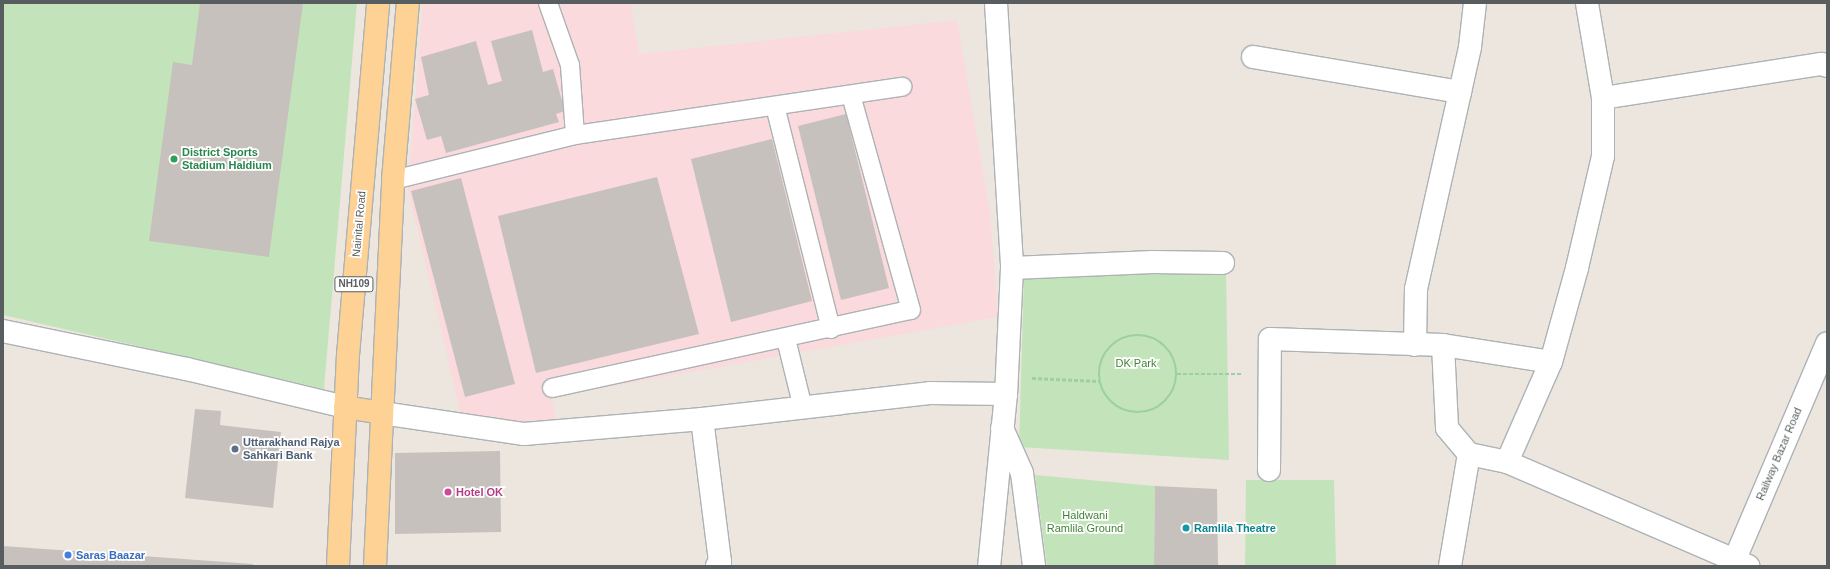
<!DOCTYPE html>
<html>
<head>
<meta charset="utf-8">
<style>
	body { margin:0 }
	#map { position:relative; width:1830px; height:569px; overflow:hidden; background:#ece6df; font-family:Helvetica,sans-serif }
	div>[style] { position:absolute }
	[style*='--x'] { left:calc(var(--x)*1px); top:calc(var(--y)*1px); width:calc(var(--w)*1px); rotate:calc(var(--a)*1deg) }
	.medical>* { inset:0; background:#fadadd }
	.green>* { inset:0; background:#c3e4bb }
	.building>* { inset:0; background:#c6c1bd }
	.path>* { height:2.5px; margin-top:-1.25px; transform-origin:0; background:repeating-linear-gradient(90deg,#9cd09f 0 4px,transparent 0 6px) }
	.path>.ring { margin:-1.25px; padding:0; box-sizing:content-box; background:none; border:2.5px solid #9cd09f; border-radius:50% }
	.roads { filter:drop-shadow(1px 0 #adb2b5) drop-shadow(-1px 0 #adb2b5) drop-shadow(0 1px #adb2b5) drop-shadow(0 -1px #adb2b5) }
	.service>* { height:18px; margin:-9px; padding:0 9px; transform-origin:9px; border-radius:9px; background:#fff }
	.minor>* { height:22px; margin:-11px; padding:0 11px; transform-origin:11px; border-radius:11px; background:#fff }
	.tertiary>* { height:22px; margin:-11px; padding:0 11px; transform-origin:11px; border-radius:11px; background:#fff }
	.trunk>* { height:22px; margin:-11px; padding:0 11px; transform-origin:11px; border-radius:11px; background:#fdd294 }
	.dots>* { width:11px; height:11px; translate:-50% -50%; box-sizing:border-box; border:2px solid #fff; border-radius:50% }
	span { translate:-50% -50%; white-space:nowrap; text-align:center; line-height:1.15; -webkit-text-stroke:3.5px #fff; paint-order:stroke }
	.shield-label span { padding:1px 3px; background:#fff; border:1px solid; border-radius:3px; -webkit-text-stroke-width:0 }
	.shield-label { font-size:10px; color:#585e60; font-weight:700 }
	.leisure-label { font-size:11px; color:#27864d; font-weight:700 }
	.left { translate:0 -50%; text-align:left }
	.street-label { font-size:11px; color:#585e60 }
	.park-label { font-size:11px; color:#408335 }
	.service-label { font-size:11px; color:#4e5e75; font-weight:700 }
	.hotel-label { font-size:11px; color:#b23c85; font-weight:700 }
	.culture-label { font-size:11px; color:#0d838f; font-weight:700 }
	.shop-label { font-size:11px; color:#366cbe; font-weight:700 }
	.frame { position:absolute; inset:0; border:4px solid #585e60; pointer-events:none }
</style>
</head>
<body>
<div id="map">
	<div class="medical">
		<div style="clip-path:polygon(423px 3px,631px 3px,639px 54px,957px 20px,990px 212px,998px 317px,551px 397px,557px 425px,462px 419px,408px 190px)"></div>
	</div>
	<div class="green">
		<div style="clip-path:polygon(3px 3px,357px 3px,324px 389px,3px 315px)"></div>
		<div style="clip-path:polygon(1226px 269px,1229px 460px,1019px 447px,1024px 275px)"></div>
		<div style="clip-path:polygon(1035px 475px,1155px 486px,1154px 566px,1047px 566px)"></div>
		<div style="clip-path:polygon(1246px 480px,1334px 480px,1336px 566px,1245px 566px)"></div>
	</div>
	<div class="building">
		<div style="clip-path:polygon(200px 3px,303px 3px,269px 257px,149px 241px,173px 62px,192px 65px)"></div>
		<div style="clip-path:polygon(532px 30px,543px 72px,553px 69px,565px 111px,556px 114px,559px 122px,446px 153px,441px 136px,427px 140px,415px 99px,429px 95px,421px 57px,476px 41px,488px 85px,502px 81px,491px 41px)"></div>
		<div style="clip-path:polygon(846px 114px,889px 288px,841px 300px,798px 126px)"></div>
		<div style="clip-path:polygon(772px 139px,812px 301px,731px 322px,691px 159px)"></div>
		<div style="clip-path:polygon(657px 177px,699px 334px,536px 373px,498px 216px)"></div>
		<div style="clip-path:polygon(461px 178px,515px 384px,465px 397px,411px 191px)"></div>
		<div style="clip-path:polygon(195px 409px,221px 411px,220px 425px,281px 432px,273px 508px,185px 498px)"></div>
		<div style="clip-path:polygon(500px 451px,501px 532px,395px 534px,395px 453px)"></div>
		<div style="clip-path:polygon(1155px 486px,1217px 489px,1218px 566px,1154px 566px)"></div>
		<div style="clip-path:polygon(3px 546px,253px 564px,252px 566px,3px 566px)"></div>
	</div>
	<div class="path">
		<div class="ring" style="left:1099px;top:335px;width:75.5px;height:75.5px"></div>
		<div style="--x:1177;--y:374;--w:66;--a:0"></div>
		<div style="--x:1032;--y:378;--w:67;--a:2.6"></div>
	</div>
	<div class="roads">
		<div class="service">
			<div style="--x:548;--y:3;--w:66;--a:70.5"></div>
			<div style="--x:570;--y:65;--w:70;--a:85.9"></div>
			<div style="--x:775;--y:106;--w:230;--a:75.9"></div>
			<div style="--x:393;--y:180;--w:187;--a:-13.9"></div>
			<div style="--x:575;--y:135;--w:331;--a:-8.4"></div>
			<div style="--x:786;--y:339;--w:71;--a:76.2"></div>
			<div style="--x:552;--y:388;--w:367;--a:-12.3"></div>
			<div style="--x:911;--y:310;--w:223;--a:-105.6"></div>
		</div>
		<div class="minor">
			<div style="--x:996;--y:3;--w:265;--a:86.5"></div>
			<div style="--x:1012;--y:268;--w:126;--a:92.7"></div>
			<div style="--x:1253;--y:57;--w:210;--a:9.6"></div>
			<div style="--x:1603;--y:98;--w:221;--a:-8.9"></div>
			<div style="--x:1821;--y:64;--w:6;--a:18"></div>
			<div style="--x:1012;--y:268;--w:141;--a:-2.4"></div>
			<div style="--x:1153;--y:262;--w:70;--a:0.8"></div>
			<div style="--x:3;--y:331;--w:188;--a:11.7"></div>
			<div style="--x:187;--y:369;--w:163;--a:13.5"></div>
			<div style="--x:1415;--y:345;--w:56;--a:-89"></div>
			<div style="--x:1416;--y:289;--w:248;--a:-77.4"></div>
			<div style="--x:1470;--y:47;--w:44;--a:-83.5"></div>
			<div style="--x:1443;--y:345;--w:83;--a:87.2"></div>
			<div style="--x:1447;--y:428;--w:34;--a:50"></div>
			<div style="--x:382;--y:413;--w:144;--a:8.4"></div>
			<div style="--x:524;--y:434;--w:179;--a:-4.8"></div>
			<div style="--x:702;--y:419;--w:229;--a:-6.5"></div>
			<div style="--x:930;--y:393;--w:76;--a:0.8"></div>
			<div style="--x:1006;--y:394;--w:173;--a:95.6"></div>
			<div style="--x:702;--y:419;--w:144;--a:82.8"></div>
			<div style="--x:720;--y:562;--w:5;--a:127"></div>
			<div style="--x:1002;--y:428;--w:49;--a:66"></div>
			<div style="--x:1022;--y:473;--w:94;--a:82.6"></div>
			<div style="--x:1507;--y:462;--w:263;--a:23.3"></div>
			<div style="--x:1269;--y:470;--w:131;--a:-89.6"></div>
			<div style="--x:1270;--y:339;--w:173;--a:2"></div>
			<div style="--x:1443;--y:345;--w:109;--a:8.9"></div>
			<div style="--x:1450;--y:566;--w:114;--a:-80.4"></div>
			<div style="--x:1469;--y:454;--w:39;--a:12"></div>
			<div style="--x:1507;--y:462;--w:109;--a:-66.3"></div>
			<div style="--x:1551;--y:362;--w:98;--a:-74.5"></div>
			<div style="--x:1577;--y:268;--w:115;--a:-76.9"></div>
			<div style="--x:1603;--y:156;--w:58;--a:-90"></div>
			<div style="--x:1603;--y:98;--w:96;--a:-99.6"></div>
		</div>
		<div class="tertiary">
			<div style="--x:1732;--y:566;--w:242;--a:-66.9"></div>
		</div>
		<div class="trunk">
			<div style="--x:345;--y:407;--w:37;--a:9"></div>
			<div style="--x:338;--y:566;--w:211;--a:-87.3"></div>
			<div style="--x:348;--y:355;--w:353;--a:-85.1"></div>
			<div style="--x:375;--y:566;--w:386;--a:-87.3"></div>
			<div style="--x:393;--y:180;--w:178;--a:-85.2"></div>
		</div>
	</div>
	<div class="dots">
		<div style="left:174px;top:159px;background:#2e9e5b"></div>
		<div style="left:235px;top:449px;background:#5c6f8a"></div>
		<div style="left:448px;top:492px;background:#d1479c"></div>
		<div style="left:1186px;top:528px;background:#0f9aa8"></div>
		<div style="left:68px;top:555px;background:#3f7fe0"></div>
	</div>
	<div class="shield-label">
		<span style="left:354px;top:284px">NH109</span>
	</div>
	<div class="leisure-label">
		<span class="left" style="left:182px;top:159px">District Sports<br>Stadium Haldium</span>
	</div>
	<div class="street-label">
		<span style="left:359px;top:224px;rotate:-85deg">Nainital Road</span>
		<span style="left:1779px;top:454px;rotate:-67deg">Railway Bazar Road</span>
	</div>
	<div class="park-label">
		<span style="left:1136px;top:363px">DK Park</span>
		<span style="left:1085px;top:522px">Haldwani<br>Ramlila Ground</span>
	</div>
	<div class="service-label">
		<span class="left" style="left:243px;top:449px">Uttarakhand Rajya<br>Sahkari Bank</span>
	</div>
	<div class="hotel-label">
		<span class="left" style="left:456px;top:492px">Hotel OK</span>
	</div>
	<div class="culture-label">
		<span class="left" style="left:1194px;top:528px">Ramlila Theatre</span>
	</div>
	<div class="shop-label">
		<span class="left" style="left:76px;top:555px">Saras Baazar</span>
	</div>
	<div class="frame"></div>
</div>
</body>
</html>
